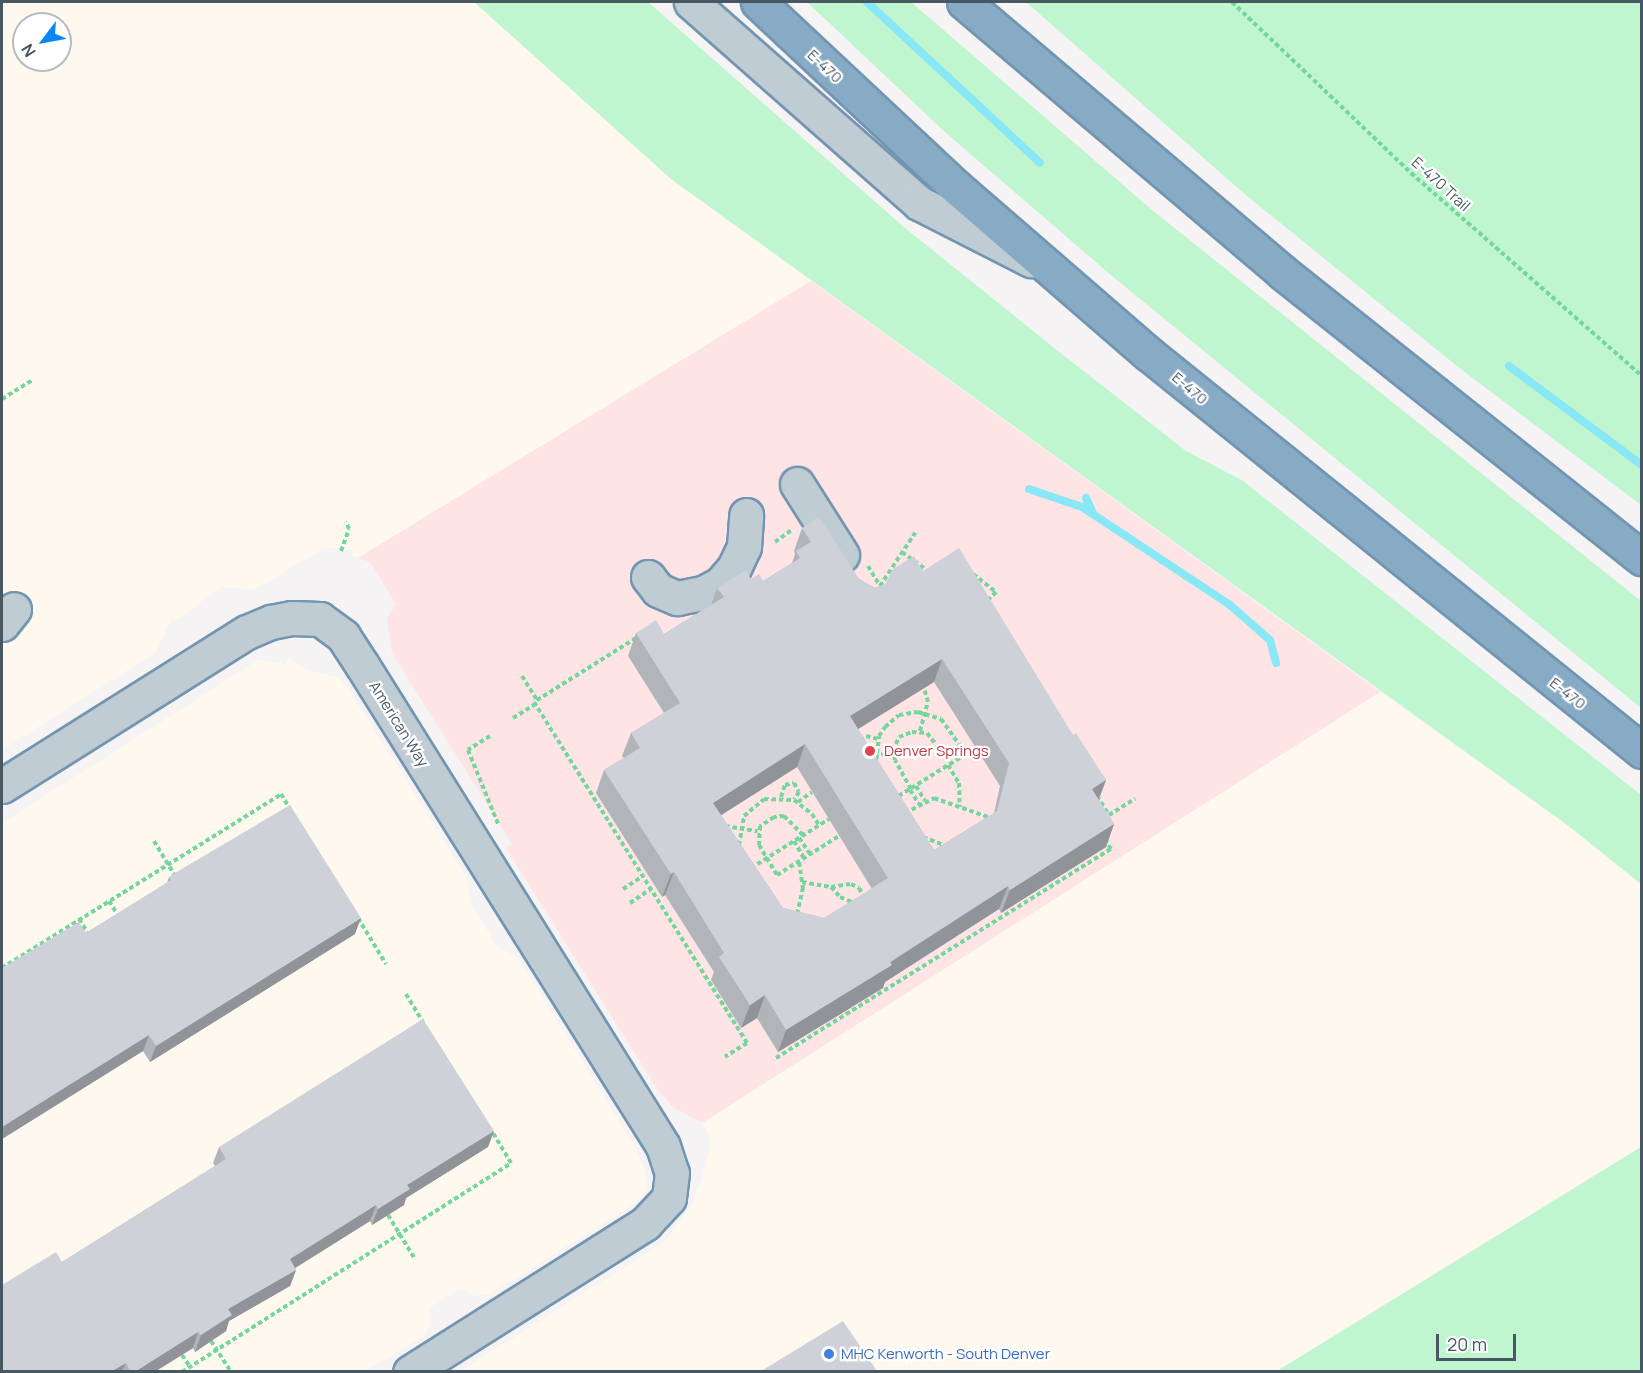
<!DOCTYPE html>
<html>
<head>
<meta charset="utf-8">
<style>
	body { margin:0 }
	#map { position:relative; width:1643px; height:1373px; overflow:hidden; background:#f5f3f3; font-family:Manrope,sans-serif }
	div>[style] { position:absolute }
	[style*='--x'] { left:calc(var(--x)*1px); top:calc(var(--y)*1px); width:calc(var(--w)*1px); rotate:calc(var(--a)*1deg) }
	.commercial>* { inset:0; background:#fef8ee }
	.medical>* { inset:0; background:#fee4e4 }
	.green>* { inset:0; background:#bff5cf }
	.stream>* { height:8px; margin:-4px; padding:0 4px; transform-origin:4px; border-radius:4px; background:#88e8f5 }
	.path>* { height:4px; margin-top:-2px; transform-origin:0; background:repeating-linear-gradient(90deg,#73d79d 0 4.5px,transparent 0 7.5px) }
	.roads { filter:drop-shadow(2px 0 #7295b1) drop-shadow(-2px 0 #7295b1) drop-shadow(0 2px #7295b1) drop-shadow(0 -2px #7295b1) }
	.minor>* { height:33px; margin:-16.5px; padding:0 16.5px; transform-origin:16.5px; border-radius:16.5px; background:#c0ccd3 }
	.highway>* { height:33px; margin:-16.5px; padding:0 16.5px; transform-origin:16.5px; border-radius:16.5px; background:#87aac5 }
	.wall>* { inset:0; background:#b1b5ba }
	.shaded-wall>* { inset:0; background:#909397 }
	.building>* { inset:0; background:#ced2d8 }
	.dots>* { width:16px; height:16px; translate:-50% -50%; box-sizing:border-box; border:3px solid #fff; border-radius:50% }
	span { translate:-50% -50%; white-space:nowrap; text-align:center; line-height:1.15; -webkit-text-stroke:4.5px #fff; paint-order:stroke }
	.street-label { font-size:15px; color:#485863 }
	.health-label { font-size:15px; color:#be3a42 }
	.left { translate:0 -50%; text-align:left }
	.shop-label { font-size:15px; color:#366cbe }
	.frame { position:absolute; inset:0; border:3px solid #485863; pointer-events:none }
	.north { position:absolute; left:12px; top:12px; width:60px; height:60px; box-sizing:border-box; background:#fff; border:2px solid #b6bcc1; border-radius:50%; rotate:238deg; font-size:16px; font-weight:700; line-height:24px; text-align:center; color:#485863 }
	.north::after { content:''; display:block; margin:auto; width:21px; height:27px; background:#0a86f8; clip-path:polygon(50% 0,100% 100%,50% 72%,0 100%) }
	.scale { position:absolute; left:1436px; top:1334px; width:80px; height:27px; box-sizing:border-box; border:3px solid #485863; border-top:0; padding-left:8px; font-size:18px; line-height:21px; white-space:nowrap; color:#485863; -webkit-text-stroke:4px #fff; paint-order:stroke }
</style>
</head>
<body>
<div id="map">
	<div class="commercial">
		<div style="clip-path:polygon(evenodd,2px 2px,474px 2px,670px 178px,811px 281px,358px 558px,351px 555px,353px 550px,324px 548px,254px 590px,220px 587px,179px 619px,171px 620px,156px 652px,2px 750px,2px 2px,24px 24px,60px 24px,60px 60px,24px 60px,24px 24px)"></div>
		<div style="clip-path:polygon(289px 658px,309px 670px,338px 677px,348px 688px,468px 879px,470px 902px,496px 945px,518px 958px,634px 1145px,645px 1170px,646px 1191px,634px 1204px,490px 1294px,475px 1296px,461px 1288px,429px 1308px,431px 1324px,424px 1336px,366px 1371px,2px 1372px,2px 823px,260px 659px,285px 664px)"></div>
		<div style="clip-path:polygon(1380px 692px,1570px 827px,1641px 884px,1641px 1147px,1277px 1371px,459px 1372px,664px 1242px,692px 1205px,703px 1174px,709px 1152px,709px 1136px,702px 1123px)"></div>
	</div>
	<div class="medical">
		<div style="clip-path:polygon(811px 281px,1380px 692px,702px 1123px,673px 1107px,658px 1090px,506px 848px,512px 844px,392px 653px,387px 619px,396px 604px,370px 562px,358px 558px)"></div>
	</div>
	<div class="green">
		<div style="clip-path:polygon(474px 2px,648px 2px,905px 228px,1058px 351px,1186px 451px,1243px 481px,1641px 795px,1641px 884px,1570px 827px,671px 179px)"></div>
		<div style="clip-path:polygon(807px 2px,911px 2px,1152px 210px,1641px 601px,1641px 708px,1112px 276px,946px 133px)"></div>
		<div style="clip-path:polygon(1026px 2px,1641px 2px,1641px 505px,1462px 370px,1247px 196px)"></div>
		<div style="clip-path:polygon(1641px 1147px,1641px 1371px,1277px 1371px)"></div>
	</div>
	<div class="stream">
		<div style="--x:867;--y:2;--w:236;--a:42.9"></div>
		<div style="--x:1509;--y:366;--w:166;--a:36.7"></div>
		<div style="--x:1029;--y:489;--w:56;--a:18.8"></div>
		<div style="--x:1082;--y:507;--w:178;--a:33.5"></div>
		<div style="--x:1230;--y:605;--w:53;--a:41.2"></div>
		<div style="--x:1270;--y:640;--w:24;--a:75"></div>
		<div style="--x:1086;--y:498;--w:17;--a:65"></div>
	</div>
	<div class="path">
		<div style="--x:1232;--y:2;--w:248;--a:43.7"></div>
		<div style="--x:1411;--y:173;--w:308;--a:41.3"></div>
		<div style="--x:2;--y:399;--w:36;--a:-32"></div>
		<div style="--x:775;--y:542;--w:22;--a:-36"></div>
		<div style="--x:341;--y:551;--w:23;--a:-70"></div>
		<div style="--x:349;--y:529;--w:8;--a:-113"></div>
		<div style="--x:902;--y:552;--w:32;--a:36"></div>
		<div style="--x:868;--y:566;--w:23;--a:59"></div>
		<div style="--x:880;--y:586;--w:64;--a:-56.6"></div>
		<div style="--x:973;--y:574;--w:29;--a:38"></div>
		<div style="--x:996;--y:592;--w:13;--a:135"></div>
		<div style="--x:636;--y:638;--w:120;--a:147.9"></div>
		<div style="--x:534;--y:702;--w:402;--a:58"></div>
		<div style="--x:747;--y:1043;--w:26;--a:148"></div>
		<div style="--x:522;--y:676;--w:28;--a:58"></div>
		<div style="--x:513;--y:718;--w:26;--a:-32"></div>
		<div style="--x:920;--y:731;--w:30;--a:-75"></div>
		<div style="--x:928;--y:702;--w:15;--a:-106"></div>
		<div style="--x:490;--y:736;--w:26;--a:148"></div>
		<div style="--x:468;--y:750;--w:80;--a:67.9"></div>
		<div style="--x:860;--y:740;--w:7;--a:-34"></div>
		<div style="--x:866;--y:736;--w:12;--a:14"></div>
		<div style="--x:874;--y:755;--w:19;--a:-3"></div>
		<div style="--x:876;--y:761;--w:25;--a:-83"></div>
		<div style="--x:879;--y:736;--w:11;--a:-56"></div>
		<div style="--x:885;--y:727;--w:18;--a:-41"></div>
		<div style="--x:899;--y:715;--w:19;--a:-9"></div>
		<div style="--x:918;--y:712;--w:24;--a:17"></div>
		<div style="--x:941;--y:719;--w:43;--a:54.5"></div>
		<div style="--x:966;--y:754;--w:81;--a:148.1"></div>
		<div style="--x:948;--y:765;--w:21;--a:59"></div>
		<div style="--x:959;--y:783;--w:24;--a:88"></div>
		<div style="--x:916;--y:786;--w:17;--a:59"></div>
		<div style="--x:911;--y:789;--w:33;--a:-119"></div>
		<div style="--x:895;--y:760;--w:9;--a:-103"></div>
		<div style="--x:893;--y:751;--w:15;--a:-67"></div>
		<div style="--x:899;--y:737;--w:14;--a:-21"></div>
		<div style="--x:912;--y:732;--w:15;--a:4"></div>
		<div style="--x:927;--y:733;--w:39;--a:52"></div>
		<div style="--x:910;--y:790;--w:17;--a:57"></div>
		<div style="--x:1097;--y:796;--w:22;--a:58"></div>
		<div style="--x:1109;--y:815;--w:31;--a:-32"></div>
		<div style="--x:781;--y:797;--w:13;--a:-72"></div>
		<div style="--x:785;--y:785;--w:9;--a:-13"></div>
		<div style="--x:794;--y:783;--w:10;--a:61"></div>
		<div style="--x:799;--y:792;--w:9;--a:122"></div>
		<div style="--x:798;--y:802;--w:17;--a:-36"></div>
		<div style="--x:905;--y:813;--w:33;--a:-27"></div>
		<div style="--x:934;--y:798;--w:60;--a:19.3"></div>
		<div style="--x:725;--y:826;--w:33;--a:9"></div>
		<div style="--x:803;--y:835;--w:27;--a:-135"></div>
		<div style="--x:784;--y:816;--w:10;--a:174"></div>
		<div style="--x:774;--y:817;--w:17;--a:147"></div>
		<div style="--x:760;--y:826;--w:19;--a:93"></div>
		<div style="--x:759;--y:845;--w:35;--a:59"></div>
		<div style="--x:777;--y:875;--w:73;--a:-32.2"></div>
		<div style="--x:923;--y:837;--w:22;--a:21"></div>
		<div style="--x:799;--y:838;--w:19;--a:55"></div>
		<div style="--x:154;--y:841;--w:41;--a:59"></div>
		<div style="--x:794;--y:841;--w:20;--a:60"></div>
		<div style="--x:739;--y:845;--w:29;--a:-80"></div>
		<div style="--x:744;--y:816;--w:26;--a:-40"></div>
		<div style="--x:764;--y:799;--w:30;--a:2"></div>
		<div style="--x:794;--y:800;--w:23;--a:38"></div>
		<div style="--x:812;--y:814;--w:13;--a:58"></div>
		<div style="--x:751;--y:868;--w:92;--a:-32.1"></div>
		<div style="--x:802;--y:882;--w:29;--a:10"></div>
		<div style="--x:831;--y:887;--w:20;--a:-9"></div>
		<div style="--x:851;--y:884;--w:9;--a:27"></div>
		<div style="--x:859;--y:888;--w:10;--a:61"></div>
		<div style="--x:831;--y:887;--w:13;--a:48"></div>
		<div style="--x:840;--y:897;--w:15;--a:23"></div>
		<div style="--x:623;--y:889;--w:24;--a:-33"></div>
		<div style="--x:109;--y:901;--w:19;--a:58"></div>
		<div style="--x:630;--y:903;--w:25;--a:-34"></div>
		<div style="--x:797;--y:914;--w:26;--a:-77"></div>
		<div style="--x:803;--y:889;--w:28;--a:-98"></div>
		<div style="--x:358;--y:918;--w:54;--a:58.7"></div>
		<div style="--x:79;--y:919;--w:19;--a:58"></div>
		<div style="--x:2;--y:968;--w:329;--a:-31.9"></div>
		<div style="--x:281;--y:794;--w:17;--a:59"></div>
		<div style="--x:406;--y:994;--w:33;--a:59"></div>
		<div style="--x:776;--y:1058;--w:395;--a:-32"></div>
		<div style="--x:1111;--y:849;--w:9;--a:-122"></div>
		<div style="--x:388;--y:1215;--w:52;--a:58.5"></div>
		<div style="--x:211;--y:1341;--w:37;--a:57"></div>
		<div style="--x:182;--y:1355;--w:14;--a:56"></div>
		<div style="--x:182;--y:1372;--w:390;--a:-32.4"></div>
		<div style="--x:511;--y:1163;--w:39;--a:-121"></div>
	</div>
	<div class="roads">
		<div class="minor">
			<div style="--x:691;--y:2;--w:304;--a:41.4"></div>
			<div style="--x:919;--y:203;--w:126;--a:27"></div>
			<div style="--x:797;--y:484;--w:84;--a:57.6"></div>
			<div style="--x:648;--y:577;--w:16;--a:52"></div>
			<div style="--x:658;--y:590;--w:21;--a:23"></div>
			<div style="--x:677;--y:598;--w:26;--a:-11"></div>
			<div style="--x:703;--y:593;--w:19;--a:-28"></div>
			<div style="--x:720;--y:584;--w:21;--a:-49"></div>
			<div style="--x:734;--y:568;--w:23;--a:-65"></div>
			<div style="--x:744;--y:547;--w:32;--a:-86"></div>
			<div style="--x:2;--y:624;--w:19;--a:-51"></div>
			<div style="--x:2;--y:786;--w:289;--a:-32.2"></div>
			<div style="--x:247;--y:632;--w:26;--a:-23"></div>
			<div style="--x:271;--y:622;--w:21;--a:-11"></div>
			<div style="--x:292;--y:618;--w:28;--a:2"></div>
			<div style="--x:320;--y:619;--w:29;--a:36"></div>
			<div style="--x:343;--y:636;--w:35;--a:57"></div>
			<div style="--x:362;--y:665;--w:567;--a:57.96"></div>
			<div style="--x:663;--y:1146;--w:28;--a:72"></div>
			<div style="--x:672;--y:1173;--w:25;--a:97"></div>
			<div style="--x:669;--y:1198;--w:34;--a:133"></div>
			<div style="--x:646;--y:1223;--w:279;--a:147.7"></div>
		</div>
		<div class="highway">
			<div style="--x:758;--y:2;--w:272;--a:43.1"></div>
			<div style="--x:957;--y:188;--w:255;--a:40.9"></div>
			<div style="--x:1150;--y:355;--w:632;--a:38.83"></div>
			<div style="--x:964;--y:2;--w:417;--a:40.3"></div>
			<div style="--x:1282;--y:272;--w:460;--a:38.5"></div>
		</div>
	</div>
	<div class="wall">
		<div style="clip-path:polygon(evenodd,802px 528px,859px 579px,875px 588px,923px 571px,1073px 735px,1106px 780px,1099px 800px,1114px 824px,1106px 847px,1001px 913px,999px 909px,885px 982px,883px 988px,778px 1052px,757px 1018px,741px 1028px,711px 980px,714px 972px,665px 895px,662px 897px,596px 793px,604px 770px,624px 758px,622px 756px,631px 733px,664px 713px,628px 656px,636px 633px,664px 634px,711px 605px,717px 588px,751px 579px,763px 581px,792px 563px,795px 554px,794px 551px,802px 528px,934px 682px,1000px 786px,994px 813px,934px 850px,858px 729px,934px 682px,802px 528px,797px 767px,872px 889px,824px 918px,783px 908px,721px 815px,797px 767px)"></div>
		<div style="clip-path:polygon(169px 877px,355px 934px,150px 1062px,143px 1051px,2px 1139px,2px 968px,86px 933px,167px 883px)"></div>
		<div style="clip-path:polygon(494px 1131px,488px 1147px,406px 1198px,404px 1205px,372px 1225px,370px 1221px,295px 1268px,296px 1270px,290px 1286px,229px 1321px,226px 1331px,195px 1352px,193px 1348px,156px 1371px,2px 1371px,62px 1262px,215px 1166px,213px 1163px,219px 1147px)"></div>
	</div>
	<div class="shaded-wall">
		<div style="clip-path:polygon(942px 659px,934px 682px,842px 739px,850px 716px)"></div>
		<div style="clip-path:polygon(805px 744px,797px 767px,704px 826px,713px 803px)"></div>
		<div style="clip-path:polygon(1106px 780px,1097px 803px,1092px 789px)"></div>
		<div style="clip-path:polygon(1114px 824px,1106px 847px,1001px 913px,1010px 890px)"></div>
		<div style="clip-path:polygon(674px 872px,665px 895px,662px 897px,671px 874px)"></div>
		<div style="clip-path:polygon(1008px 886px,999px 909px,885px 982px,883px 988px,778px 1052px,786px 1030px)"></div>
		<div style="clip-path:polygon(361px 918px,355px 934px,150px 1062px,156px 1046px)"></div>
		<div style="clip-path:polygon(765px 995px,757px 1018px,741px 1028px,750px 1005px)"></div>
		<div style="clip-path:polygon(149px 1035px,143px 1051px,2px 1139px,2px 1127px)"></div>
		<div style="clip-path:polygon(494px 1131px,488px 1147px,406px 1198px,404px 1205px,372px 1225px,378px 1209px,407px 1185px)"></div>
		<div style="clip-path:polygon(376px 1205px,370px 1221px,284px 1275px,290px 1259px)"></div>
		<div style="clip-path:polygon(296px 1270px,290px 1286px,229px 1321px,226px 1331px,195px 1352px,201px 1335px,228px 1309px)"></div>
		<div style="clip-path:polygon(198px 1332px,193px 1348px,156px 1371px,136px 1371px)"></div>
		<div style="clip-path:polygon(126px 1363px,122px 1371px,112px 1371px)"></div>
	</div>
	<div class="building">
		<div style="clip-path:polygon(evenodd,819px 517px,859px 579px,875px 588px,885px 584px,893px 569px,914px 556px,923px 571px,959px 548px,1073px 735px,1076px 733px,1106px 780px,1092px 789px,1114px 824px,1010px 890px,1008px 886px,890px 962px,892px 965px,786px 1030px,765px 995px,750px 1005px,719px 957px,724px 953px,674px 872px,671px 874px,604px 770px,640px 748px,631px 733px,680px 703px,636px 633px,656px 620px,664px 634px,724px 597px,717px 588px,746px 570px,751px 579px,759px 574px,763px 581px,800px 558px,796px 551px,811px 542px,802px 528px,819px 517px,942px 659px,1009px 763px,997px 811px,934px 850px,850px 716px,942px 659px,819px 517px,805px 744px,888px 878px,824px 918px,783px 908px,713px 803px,805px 744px)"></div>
		<div style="clip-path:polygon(290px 805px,361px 918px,156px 1046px,149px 1035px,2px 1127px,2px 968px,79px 922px,86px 933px,171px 880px,169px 877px,185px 867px)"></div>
		<div style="clip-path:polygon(423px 1019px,494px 1131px,407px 1185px,410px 1189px,378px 1209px,376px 1205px,290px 1259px,296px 1270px,228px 1309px,232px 1315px,201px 1335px,198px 1332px,136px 1371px,130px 1371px,126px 1363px,112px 1371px,2px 1371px,2px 1285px,56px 1252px,62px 1262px,226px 1159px,219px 1147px)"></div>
		<div style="clip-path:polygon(843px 1321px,877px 1371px,761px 1371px)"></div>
	</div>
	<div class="dots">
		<div style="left:870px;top:751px;background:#e0444e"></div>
		<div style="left:829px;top:1354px;background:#3f7fe0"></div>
	</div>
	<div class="street-label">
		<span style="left:825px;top:66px;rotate:43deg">E-470</span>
		<span style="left:1441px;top:184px;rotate:42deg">E-470 Trail</span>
		<span style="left:1190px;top:388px;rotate:40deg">E-470</span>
		<span style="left:1568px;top:693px;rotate:38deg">E-470</span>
		<span style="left:399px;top:724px;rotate:58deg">American Way</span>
	</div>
	<div class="health-label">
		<span class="left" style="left:884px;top:751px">Denver Springs</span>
	</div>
	<div class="shop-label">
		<span class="left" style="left:841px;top:1354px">MHC Kenworth - South Denver</span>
	</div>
	<div class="frame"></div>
	<div class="north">N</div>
	<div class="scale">20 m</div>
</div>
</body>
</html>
